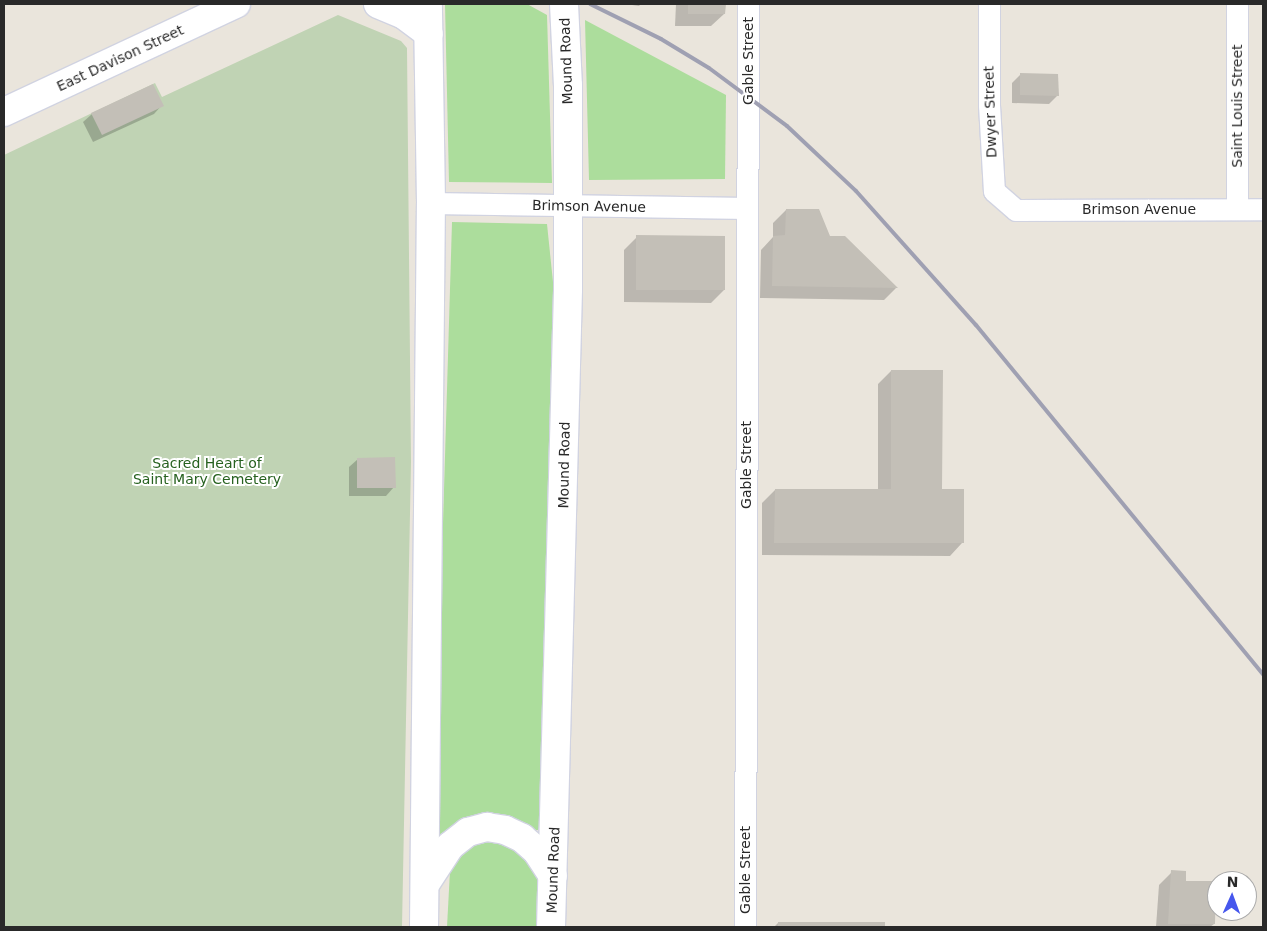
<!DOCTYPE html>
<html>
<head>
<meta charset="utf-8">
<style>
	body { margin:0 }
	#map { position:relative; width:1267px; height:931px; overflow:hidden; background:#eae5dc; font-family:"DejaVu Sans",sans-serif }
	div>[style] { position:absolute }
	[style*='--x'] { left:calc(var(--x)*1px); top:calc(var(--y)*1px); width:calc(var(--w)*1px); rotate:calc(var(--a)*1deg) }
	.green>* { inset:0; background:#acdd9c }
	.cemetery>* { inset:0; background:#c0d3b4 }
	.shadow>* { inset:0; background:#0003 }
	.building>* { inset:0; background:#c3bfb7 }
	.roads { filter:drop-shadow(1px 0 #d1d3e1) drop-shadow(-1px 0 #d1d3e1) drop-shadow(0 1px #d1d3e1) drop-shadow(0 -1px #d1d3e1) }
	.minor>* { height:21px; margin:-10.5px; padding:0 10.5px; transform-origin:10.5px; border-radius:10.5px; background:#fff }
	.secondary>* { height:28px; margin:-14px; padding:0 14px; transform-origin:14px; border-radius:14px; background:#fff }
	.rail>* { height:4px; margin:-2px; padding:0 2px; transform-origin:2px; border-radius:2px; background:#9fa0b2 }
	span { translate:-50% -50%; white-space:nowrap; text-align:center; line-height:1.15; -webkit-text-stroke:4px #fff; paint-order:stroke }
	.street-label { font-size:14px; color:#292929 }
	.park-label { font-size:14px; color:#26611f }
	.frame { position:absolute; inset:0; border:5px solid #292929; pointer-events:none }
	.north { position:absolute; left:1207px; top:871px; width:50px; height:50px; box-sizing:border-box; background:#fff; border:1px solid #a9a9a9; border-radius:50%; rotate:2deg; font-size:14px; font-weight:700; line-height:20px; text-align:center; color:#292929 }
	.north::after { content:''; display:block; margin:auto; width:18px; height:22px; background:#4657ed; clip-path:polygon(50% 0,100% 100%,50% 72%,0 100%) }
</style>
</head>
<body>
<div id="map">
	<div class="green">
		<div style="clip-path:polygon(445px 4px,527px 4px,547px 15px,552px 183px,449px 182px)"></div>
		<div style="clip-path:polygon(585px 20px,726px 95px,725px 179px,589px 180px)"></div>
		<div style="clip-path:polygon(452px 222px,547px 224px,556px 311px,542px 823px,538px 830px,446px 835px,439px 834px,434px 826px)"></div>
		<div style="clip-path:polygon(496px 841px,511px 846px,538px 865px,540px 927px,447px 927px,450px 871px,459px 856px,477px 844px)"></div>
	</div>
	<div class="cemetery">
		<div style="clip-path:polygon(338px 15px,401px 41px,407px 48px,411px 462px,402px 927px,4px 927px,4px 155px,155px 83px,162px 97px)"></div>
	</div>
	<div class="shadow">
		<div style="clip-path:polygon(625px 4px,641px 4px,639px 6px)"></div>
		<div style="clip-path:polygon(676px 4px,724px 4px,724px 14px,711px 26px,675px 26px)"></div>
		<div style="clip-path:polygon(1021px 74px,1058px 95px,1049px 104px,1012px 103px,1012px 83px)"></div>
		<div style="clip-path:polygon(162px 105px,154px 114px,93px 142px,83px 122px,92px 114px)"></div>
		<div style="clip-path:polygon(786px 210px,829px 237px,896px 288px,884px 300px,760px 298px,761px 250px,773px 237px,773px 223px)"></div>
		<div style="clip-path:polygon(637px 237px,724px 290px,711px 303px,624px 302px,624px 250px)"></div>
		<div style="clip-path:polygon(891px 371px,962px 543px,950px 556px,762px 555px,762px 503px,775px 490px,878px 490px,878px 384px)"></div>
		<div style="clip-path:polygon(358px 459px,394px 487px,386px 496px,349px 496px,349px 467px)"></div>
		<div style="clip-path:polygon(1172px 872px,1184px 882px,1214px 924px,1210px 927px,1156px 927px,1159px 885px)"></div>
		<div style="clip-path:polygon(778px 923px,884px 923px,884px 927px,774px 927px)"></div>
	</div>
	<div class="building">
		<div style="clip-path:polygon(688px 4px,726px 4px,725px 14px,688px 14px)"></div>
		<div style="clip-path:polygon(1020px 73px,1058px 74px,1059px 96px,1020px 95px)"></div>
		<div style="clip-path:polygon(153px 84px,164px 106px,102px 135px,91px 113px)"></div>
		<div style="clip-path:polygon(786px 209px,819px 209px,830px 236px,845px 236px,898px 288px,772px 286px,773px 236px,785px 235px)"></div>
		<div style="clip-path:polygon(636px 235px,725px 236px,725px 290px,636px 290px)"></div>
		<div style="clip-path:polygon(891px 370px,943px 370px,942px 489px,964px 489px,964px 543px,774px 543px,775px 489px,891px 489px)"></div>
		<div style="clip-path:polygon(395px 457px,396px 488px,357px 488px,357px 458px)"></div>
		<div style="clip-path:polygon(1171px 870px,1186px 871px,1186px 881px,1216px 881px,1215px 924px,1168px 924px)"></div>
		<div style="clip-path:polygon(778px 922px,885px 922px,885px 927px,778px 927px)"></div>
	</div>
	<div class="roads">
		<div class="minor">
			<div style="--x:989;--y:4;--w:101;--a:90"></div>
			<div style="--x:989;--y:105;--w:86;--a:86.7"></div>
			<div style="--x:994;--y:191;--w:29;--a:41"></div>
			<div style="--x:1016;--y:210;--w:247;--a:-0.2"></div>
			<div style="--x:1237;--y:4;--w:205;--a:90"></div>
			<div style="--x:431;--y:203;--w:316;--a:0.9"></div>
			<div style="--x:745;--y:927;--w:923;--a:-89.81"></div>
		</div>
		<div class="secondary">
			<div style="--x:378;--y:4;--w:28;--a:23"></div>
			<div style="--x:404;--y:15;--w:31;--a:37"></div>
			<div style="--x:4;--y:112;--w:256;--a:-25"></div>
			<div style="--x:426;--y:883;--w:44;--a:-57"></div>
			<div style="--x:450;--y:846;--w:23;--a:-38"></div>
			<div style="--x:468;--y:832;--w:20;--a:-15"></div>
			<div style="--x:487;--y:827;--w:18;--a:9"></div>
			<div style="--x:505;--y:830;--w:19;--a:25"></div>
			<div style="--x:522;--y:838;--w:18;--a:41"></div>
			<div style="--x:536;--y:850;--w:31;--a:57"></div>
			<div style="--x:424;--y:927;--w:724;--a:-89.45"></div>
			<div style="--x:431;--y:203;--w:199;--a:-90.9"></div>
			<div style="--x:551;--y:927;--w:638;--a:-88.47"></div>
			<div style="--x:568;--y:289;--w:203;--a:-90"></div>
			<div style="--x:568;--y:86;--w:82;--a:-92.8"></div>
		</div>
	</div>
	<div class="rail">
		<div style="--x:590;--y:4;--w:79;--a:26.2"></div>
		<div style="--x:661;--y:39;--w:56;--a:31.1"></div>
		<div style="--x:709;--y:68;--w:97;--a:36.6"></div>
		<div style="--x:787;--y:126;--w:95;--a:43.3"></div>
		<div style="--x:856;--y:191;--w:180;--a:48.2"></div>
		<div style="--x:976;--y:325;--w:453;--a:50.6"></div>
	</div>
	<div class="street-label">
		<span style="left:120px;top:58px;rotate:-25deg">East Davison Street</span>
		<span style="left:566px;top:61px;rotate:-92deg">Mound Road</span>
		<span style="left:748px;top:61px;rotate:-90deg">Gable Street</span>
		<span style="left:1237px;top:106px;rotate:-90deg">Saint Louis Street</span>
		<span style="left:990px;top:112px;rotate:-92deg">Dwyer Street</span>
		<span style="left:589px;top:206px;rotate:1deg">Brimson Avenue</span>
		<span style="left:1139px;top:209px">Brimson Avenue</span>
		<span style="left:564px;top:465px;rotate:-89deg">Mound Road</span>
		<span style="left:746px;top:465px;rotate:-90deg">Gable Street</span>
		<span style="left:553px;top:870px;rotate:-88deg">Mound Road</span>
		<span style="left:745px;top:870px;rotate:-90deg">Gable Street</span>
	</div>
	<div class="park-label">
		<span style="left:207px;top:471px">Sacred Heart of<br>Saint Mary Cemetery</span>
	</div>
	<div class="frame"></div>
	<div class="north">N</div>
</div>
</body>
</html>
